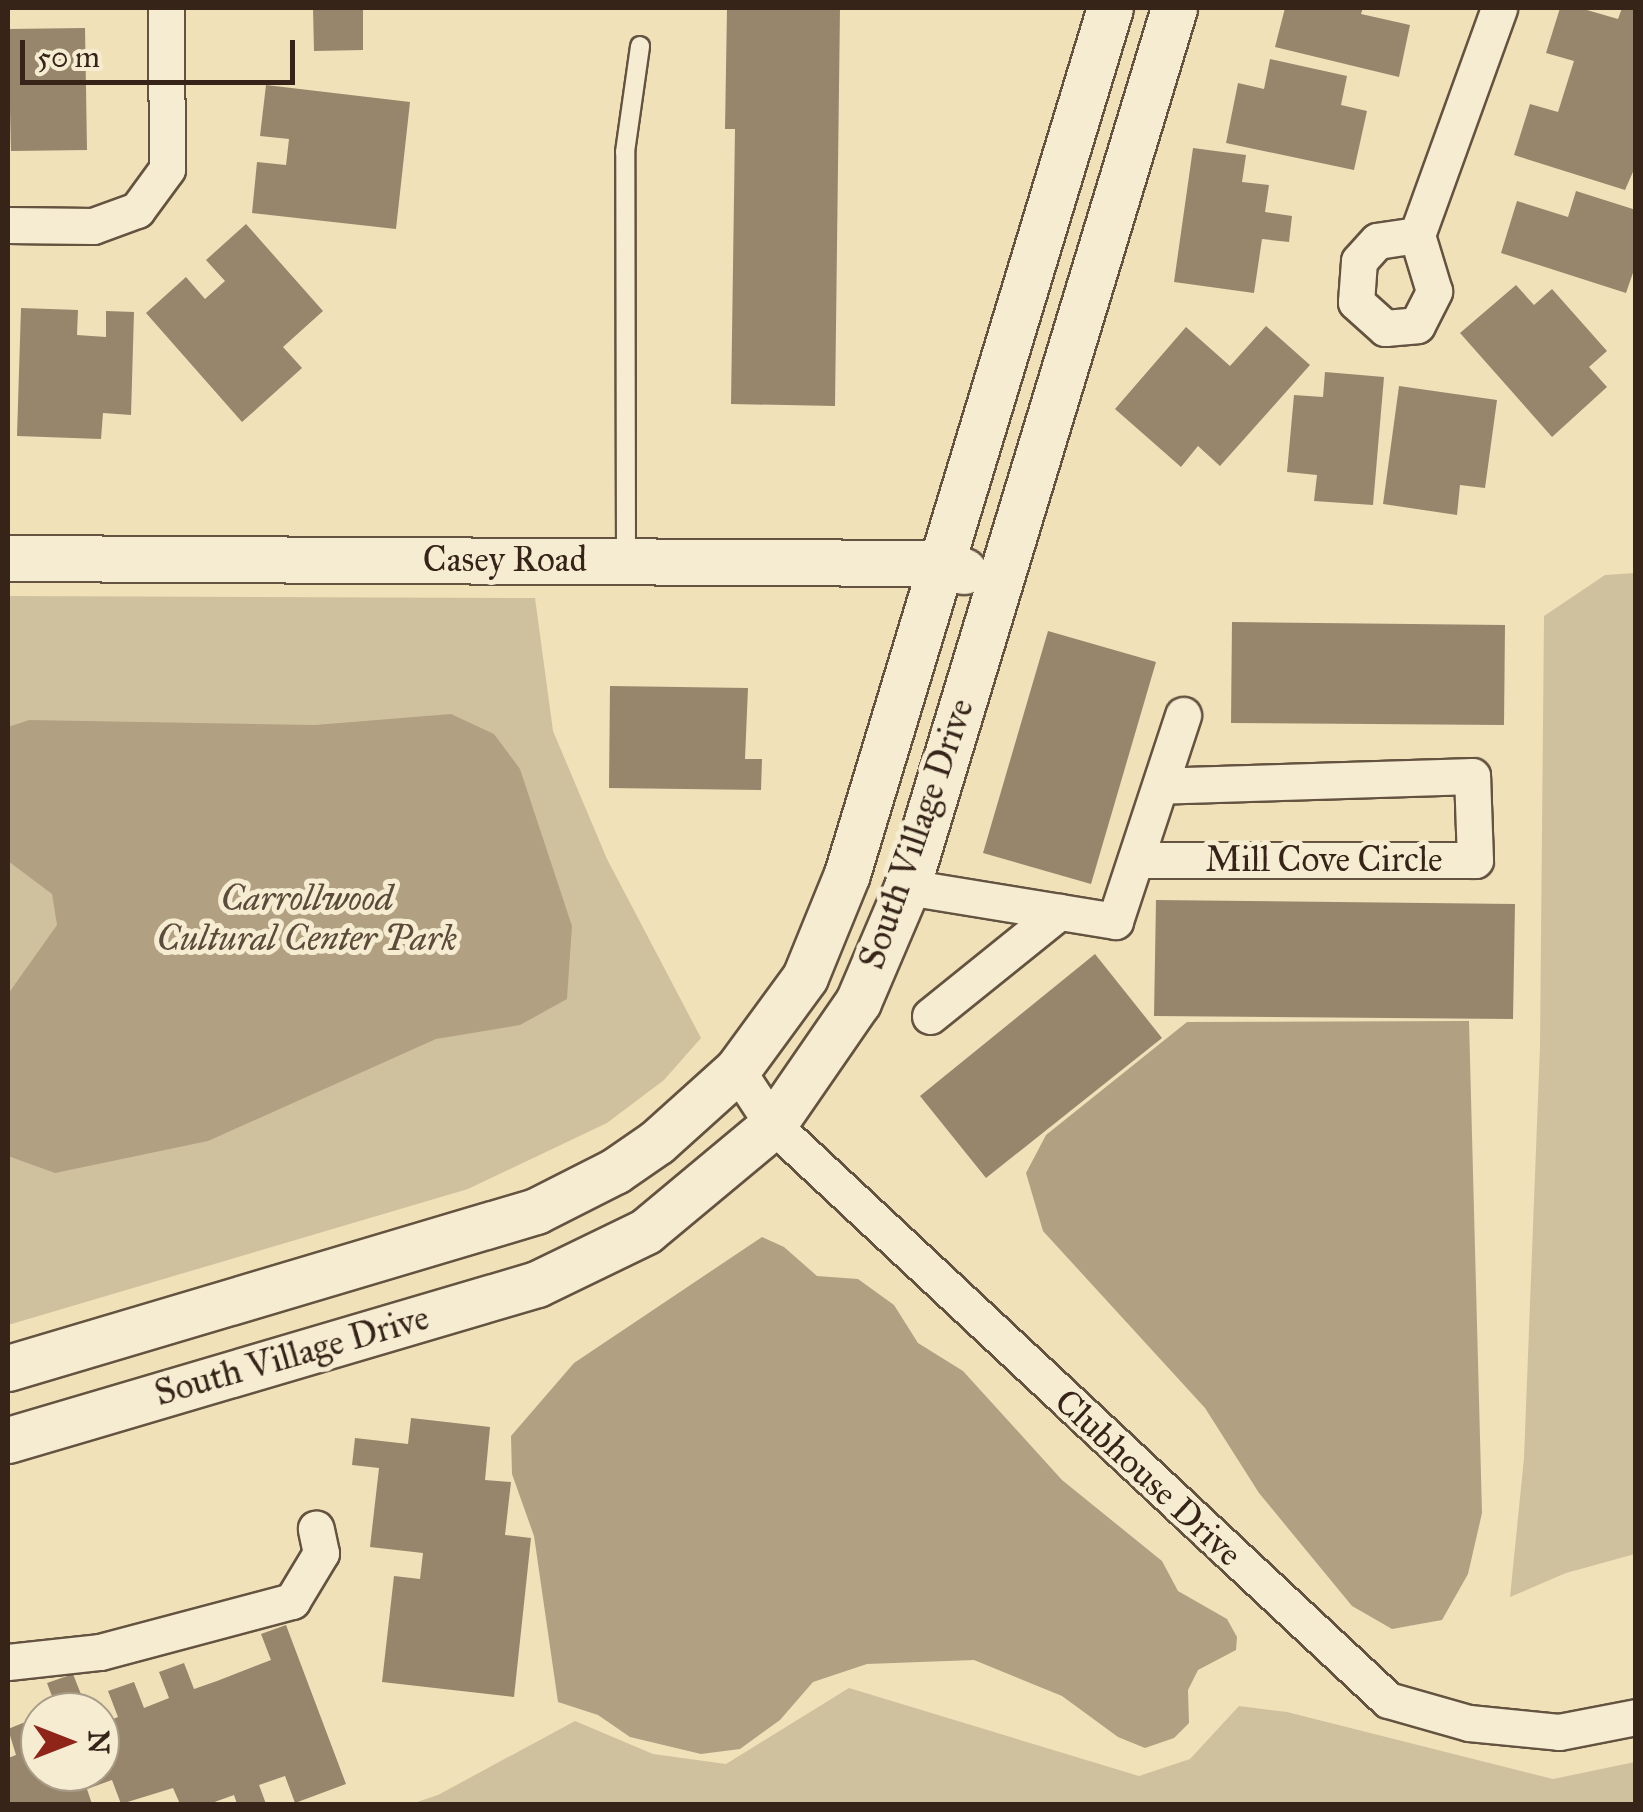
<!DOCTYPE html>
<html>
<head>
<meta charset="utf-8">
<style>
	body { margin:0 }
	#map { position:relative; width:1643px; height:1812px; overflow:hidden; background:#f0e1b9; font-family:"IM FELL Great Primer",serif }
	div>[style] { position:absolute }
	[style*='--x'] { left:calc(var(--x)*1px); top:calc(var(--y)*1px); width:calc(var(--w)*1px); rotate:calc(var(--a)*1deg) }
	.green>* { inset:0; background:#d0c19e }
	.water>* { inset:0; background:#b1a182 }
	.building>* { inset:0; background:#97866c }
	.roads { filter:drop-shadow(2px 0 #645340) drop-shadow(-2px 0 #645340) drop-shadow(0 2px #645340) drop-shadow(0 -2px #645340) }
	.service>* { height:18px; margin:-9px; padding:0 9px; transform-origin:9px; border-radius:9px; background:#f5ecd2 }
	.minor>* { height:35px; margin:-17.5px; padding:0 17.5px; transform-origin:17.5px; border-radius:17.5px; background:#f5ecd2 }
	.tertiary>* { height:45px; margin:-22.5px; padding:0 22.5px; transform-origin:22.5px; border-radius:22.5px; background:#f5ecd2 }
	span { translate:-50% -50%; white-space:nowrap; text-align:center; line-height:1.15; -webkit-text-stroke:10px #f5ecd2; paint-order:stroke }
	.street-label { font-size:35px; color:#362418 }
	.park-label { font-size:35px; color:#5c4b3a; font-style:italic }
	.frame { position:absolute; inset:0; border:10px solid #362418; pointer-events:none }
	.north { position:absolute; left:20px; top:1692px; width:100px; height:100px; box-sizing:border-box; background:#f5ecd2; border:2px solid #a99c88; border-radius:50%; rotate:90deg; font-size:28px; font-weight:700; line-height:40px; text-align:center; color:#362418 }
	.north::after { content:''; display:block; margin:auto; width:35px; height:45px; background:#8f2418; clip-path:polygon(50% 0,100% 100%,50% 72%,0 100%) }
	.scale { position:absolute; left:20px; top:40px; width:275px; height:45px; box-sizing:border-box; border:5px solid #362418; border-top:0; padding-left:12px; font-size:30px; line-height:35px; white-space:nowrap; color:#362418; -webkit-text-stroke:8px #f5ecd2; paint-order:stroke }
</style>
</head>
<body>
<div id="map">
	<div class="green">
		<div style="clip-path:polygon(1635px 573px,1635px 1554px,1566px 1573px,1510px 1597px,1524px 1458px,1540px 1046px,1544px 616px,1605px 575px)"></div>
		<div style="clip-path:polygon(8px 596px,535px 598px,553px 731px,607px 859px,701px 1038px,664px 1080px,607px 1123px,468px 1189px,8px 1325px)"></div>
		<div style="clip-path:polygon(849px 1688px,1139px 1776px,1190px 1759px,1239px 1706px,1287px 1712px,1553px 1779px,1635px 1762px,1635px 1804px,411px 1804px,438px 1795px,575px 1721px,653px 1754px,726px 1764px)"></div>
	</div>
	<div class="water">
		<div style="clip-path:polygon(451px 714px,494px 734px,520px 769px,572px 926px,567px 999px,520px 1025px,436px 1039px,208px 1141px,55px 1173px,8px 1156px,8px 994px,57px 925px,52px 894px,8px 861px,8px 727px,29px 720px,315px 725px)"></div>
		<div style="clip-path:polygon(1469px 1021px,1482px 1513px,1468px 1574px,1442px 1620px,1392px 1629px,1352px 1606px,1259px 1493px,1205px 1408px,1043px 1231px,1026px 1173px,1046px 1135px,1187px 1022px)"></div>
		<div style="clip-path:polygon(762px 1237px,784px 1247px,817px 1276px,858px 1279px,894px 1305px,918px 1343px,963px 1371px,1062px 1480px,1162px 1561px,1178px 1591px,1227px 1619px,1237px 1637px,1236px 1650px,1198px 1670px,1188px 1690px,1189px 1723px,1174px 1738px,1145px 1748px,1118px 1737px,1062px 1696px,974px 1660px,867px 1664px,813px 1682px,780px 1720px,740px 1749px,701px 1754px,630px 1737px,598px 1715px,558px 1702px,534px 1536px,512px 1474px,511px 1436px,574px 1363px)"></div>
	</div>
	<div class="building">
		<div style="clip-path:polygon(313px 8px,363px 8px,363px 50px,314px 51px)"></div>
		<div style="clip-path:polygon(727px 8px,840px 8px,835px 406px,731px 404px,735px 129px,725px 129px)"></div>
		<div style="clip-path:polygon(1285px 8px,1363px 8px,1361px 14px,1410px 25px,1399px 77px,1275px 47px)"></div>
		<div style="clip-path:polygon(1560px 8px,1580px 8px,1618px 19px,1622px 8px,1636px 8px,1636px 165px,1625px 190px,1514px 155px,1530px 104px,1558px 112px,1574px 61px,1546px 53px)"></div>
		<div style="clip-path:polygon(85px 28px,87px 150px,11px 151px,8px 29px)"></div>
		<div style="clip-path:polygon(1270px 59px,1347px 76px,1341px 105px,1367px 111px,1354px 170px,1226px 143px,1238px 83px,1264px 89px)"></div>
		<div style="clip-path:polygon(266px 85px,410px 102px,396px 229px,252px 213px,257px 162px,286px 165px,289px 139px,260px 136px)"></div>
		<div style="clip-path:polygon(1193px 148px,1246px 155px,1242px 182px,1269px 185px,1265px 212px,1292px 216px,1289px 242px,1262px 239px,1254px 293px,1174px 282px)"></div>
		<div style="clip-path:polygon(1576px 191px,1636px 210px,1636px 264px,1626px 293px,1501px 253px,1517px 201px,1568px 217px)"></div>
		<div style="clip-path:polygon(246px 224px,323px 311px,283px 347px,302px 368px,242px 422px,146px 313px,186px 277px,205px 299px,225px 281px,206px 260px)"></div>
		<div style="clip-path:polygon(1516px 285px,1534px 305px,1552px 289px,1607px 351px,1589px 367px,1607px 387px,1552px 437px,1460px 333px)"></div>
		<div style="clip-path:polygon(21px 308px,78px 310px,77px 335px,106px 337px,106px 311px,134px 312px,131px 415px,103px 413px,101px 439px,17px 436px)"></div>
		<div style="clip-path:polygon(1266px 326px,1310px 365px,1220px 466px,1198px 446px,1181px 467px,1115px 409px,1186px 327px,1230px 366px)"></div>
		<div style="clip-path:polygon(1325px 372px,1384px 377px,1373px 505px,1314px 501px,1317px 475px,1287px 472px,1294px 395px,1323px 397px)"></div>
		<div style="clip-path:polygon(1399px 386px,1497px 400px,1485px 488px,1460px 485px,1457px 515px,1383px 504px)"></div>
		<div style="clip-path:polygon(1232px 622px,1505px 625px,1504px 725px,1231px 723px)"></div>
		<div style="clip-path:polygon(1048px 631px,1156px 662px,1091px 884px,983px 853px)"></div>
		<div style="clip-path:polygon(610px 686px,748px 688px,745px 759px,762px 759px,761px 790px,609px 788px)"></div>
		<div style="clip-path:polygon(1156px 900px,1515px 904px,1513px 1019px,1154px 1016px)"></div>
		<div style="clip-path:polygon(1095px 954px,1162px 1038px,986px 1178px,920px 1096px)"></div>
		<div style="clip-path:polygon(411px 1418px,490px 1427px,485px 1480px,511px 1482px,505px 1535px,531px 1538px,514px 1697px,382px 1682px,394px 1576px,420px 1579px,423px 1553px,370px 1547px,379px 1468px,352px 1465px,355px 1438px,408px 1444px)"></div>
		<div style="clip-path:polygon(286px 1625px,346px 1784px,295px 1803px,285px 1776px,259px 1785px,266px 1804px,237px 1804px,234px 1795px,209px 1804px,180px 1804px,173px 1788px,121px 1804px,112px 1780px,87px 1789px,92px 1804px,8px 1804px,8px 1758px,16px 1755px,8px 1729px,40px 1716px,40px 1772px,100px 1772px,100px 1724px,118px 1717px,108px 1691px,134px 1682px,144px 1708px,169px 1698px,159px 1672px,184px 1663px,194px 1689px,217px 1681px,271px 1660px,261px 1634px)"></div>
		<div style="clip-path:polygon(73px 1674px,88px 1712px,58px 1712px,47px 1683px)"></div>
	</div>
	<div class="roads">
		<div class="service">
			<div style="--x:626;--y:560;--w:408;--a:-90.1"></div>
			<div style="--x:625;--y:152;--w:107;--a:-81.9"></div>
		</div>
		<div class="minor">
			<div style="--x:8;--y:225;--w:85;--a:0.7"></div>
			<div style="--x:93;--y:226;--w:47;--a:-20"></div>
			<div style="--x:137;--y:210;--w:51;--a:-53.8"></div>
			<div style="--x:167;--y:169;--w:161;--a:-90.4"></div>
			<div style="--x:1417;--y:235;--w:40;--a:171.5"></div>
			<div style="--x:1377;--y:241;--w:27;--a:132"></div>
			<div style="--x:1359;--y:261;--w:41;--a:94.2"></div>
			<div style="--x:1356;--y:302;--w:39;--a:42"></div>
			<div style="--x:1385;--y:328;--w:32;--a:-5"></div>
			<div style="--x:1417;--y:325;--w:38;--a:-63"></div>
			<div style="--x:1434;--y:291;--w:59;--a:-106.9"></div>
			<div style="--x:1417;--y:235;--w:241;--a:-70.1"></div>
			<div style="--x:1139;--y:860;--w:336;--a:0"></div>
			<div style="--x:1475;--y:860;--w:84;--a:-92"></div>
			<div style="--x:1472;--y:776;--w:310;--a:178.2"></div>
			<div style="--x:907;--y:887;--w:211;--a:9.3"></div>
			<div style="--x:1115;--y:921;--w:217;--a:-71.7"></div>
			<div style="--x:930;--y:1016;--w:166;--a:-38.9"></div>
			<div style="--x:737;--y:1070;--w:66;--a:56.8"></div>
			<div style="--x:773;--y:1125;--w:842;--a:43.07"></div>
			<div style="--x:1388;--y:1700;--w:84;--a:15.9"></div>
			<div style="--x:1469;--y:1723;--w:90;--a:5.7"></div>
			<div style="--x:1559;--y:1732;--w:78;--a:-11"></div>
			<div style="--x:8;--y:1662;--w:93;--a:-6.2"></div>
			<div style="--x:100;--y:1652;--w:199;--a:-14.9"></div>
			<div style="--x:292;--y:1601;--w:56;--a:-58.9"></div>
			<div style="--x:321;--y:1553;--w:25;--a:-102"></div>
		</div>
		<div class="tertiary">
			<div style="--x:8;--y:558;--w:931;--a:0.31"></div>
			<div style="--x:939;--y:563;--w:26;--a:18"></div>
			<div style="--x:8;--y:1368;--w:551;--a:-16.56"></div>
			<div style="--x:536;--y:1211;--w:89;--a:-26.9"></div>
			<div style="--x:615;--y:1171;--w:51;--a:-34.6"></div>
			<div style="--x:657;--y:1142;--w:108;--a:-42"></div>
			<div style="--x:737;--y:1070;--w:115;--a:-53.8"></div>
			<div style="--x:805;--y:977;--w:111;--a:-67.8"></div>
			<div style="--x:847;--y:874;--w:905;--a:-73.11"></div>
			<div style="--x:8;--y:1440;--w:552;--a:-16.43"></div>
			<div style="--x:537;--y:1284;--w:121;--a:-25.9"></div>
			<div style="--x:646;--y:1231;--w:165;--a:-39.8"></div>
			<div style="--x:773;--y:1125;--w:150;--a:-55.4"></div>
			<div style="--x:858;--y:1002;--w:125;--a:-66.9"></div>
			<div style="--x:907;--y:887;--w:919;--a:-73.1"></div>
		</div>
	</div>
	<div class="street-label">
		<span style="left:505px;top:560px">Casey Road</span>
		<span style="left:917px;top:834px;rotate:-71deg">South Village Drive</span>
		<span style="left:1324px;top:860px">Mill Cove Circle</span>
		<span style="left:292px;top:1356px;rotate:-16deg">South Village Drive</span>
		<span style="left:1148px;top:1478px;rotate:43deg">Clubhouse Drive</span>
	</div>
	<div class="park-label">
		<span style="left:307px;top:919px">Carrollwood<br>Cultural Center Park</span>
	</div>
	<div class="frame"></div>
	<div class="north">N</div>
	<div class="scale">50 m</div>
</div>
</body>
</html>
